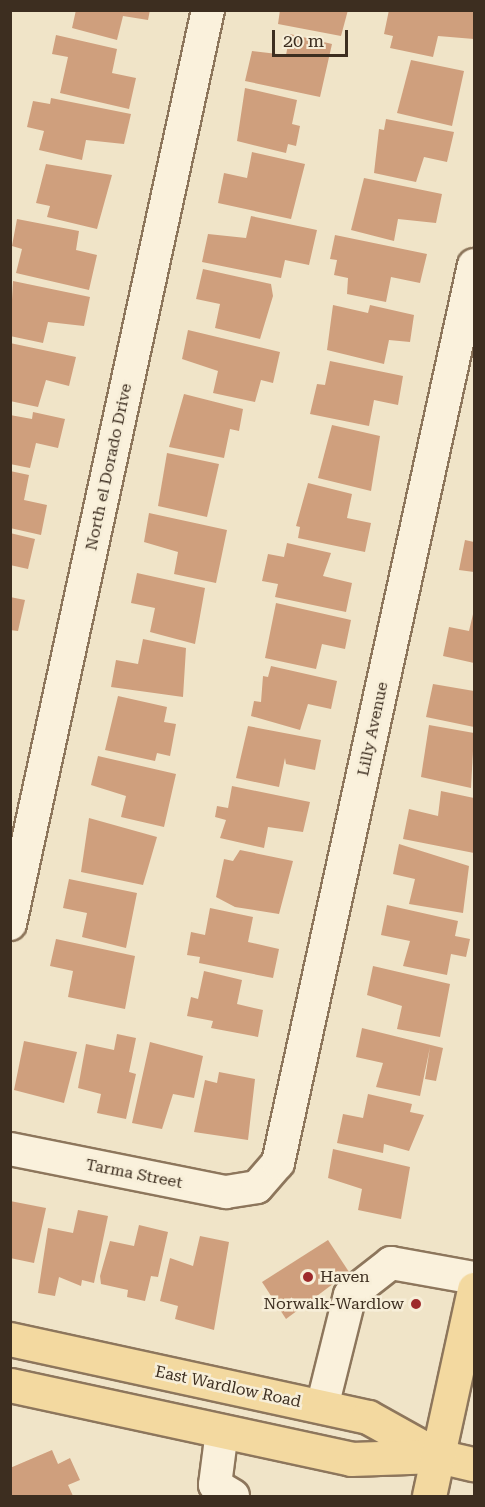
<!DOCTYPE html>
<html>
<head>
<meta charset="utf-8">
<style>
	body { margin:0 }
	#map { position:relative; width:485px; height:1507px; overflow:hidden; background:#f0e4c8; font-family:"Roboto Serif",serif }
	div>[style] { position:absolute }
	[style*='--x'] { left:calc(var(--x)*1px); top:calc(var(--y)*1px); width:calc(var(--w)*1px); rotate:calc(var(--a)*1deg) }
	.building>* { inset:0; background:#cf9f7d }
	.roads { filter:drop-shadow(2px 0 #8d765c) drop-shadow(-2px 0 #8d765c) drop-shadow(0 2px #8d765c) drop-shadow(0 -2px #8d765c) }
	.minor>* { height:32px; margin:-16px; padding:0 16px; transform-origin:16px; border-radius:16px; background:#faf1dc }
	.major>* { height:33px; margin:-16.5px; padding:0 16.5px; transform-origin:16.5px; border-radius:16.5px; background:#f3d9a0 }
	.dots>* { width:16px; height:16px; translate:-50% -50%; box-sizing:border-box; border:3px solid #f7eed8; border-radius:50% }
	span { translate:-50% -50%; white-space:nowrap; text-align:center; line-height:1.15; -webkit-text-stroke:5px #f7eed8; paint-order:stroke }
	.street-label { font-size:16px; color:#3d2e20 }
	.poi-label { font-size:16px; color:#3d2e20 }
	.left { translate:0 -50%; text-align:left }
	.right { translate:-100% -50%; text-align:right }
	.frame { position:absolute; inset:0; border:12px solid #3d2e20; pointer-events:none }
	.scale { position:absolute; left:272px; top:30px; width:76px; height:27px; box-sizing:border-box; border:3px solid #3d2e20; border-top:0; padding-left:8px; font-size:18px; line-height:21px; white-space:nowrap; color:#3d2e20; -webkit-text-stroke:4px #f7eed8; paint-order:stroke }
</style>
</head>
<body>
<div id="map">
	<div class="building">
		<div style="clip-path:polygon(76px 10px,150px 10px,148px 20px,123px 16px,117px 40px,72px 28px)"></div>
		<div style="clip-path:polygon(280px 10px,348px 10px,341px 36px,278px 24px)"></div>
		<div style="clip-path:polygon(389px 10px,474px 11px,474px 39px,438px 36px,433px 57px,390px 48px,393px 36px,384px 34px)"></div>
		<div style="clip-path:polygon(290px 34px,332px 44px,320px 97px,245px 81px,252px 51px,286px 55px)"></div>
		<div style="clip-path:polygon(56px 35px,117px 49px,112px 73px,136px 78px,129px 109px,60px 93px,68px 57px,52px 54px)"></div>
		<div style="clip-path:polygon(411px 60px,464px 71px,452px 126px,397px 113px)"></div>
		<div style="clip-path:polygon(245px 88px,297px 100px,292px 124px,300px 126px,296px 146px,288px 144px,286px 153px,237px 141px)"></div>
		<div style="clip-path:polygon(51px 98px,131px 114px,124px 144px,86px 140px,82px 160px,39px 150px,44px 131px,27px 127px,33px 101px,50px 104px)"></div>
		<div style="clip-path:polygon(386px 119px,454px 132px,447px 162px,424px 157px,416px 182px,374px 173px,379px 129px,384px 130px)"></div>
		<div style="clip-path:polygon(252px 152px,305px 164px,291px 219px,218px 203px,224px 173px,247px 178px)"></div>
		<div style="clip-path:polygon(46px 164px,112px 175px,97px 229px,47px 217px,50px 206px,36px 203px)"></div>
		<div style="clip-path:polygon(364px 178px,442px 194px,436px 223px,398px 219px,394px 241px,351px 230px)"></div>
		<div style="clip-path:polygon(251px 216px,317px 230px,309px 265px,285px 260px,281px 278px,202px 262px,208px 234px,246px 238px)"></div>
		<div style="clip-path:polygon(17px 219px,79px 231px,76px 250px,97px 255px,89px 290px,16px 273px,22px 249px,12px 246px)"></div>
		<div style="clip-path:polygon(335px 235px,427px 254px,420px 283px,391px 277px,386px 302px,347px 294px,348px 278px,334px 275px,337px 260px,330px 259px)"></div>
		<div style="clip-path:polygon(203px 269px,271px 284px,273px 296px,260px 339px,215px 328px,220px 304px,196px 299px)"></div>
		<div style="clip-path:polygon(13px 281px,90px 297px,84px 326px,48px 322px,43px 343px,10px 336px)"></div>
		<div style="clip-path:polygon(333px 305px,368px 313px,370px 305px,414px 315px,410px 342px,389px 340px,384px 364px,327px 350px)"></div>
		<div style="clip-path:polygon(188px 330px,280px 352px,273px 383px,261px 380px,255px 402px,213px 393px,218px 371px,182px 359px)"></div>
		<div style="clip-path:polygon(10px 343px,76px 357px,69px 386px,46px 380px,38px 407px,10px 401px)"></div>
		<div style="clip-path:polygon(330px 361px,403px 376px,398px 405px,374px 400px,369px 426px,310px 414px,317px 384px,325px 385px)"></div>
		<div style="clip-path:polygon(184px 394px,243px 409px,239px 431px,230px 429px,224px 458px,169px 447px)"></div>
		<div style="clip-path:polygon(33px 412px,65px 419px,58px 448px,36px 443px,30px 468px,10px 464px,10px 415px,32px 419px)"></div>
		<div style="clip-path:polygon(332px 425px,380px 436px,371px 491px,318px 478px)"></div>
		<div style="clip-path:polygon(167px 453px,219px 464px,207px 517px,158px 506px)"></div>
		<div style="clip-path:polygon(10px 471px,29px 475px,24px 500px,47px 505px,41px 535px,10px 528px)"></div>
		<div style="clip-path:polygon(308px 483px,352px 494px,347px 518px,371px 523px,365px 552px,298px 538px,300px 527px,296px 526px)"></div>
		<div style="clip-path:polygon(149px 513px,227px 530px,216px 583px,174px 574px,178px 552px,144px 542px)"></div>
		<div style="clip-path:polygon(10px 533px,35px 539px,28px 569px,10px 565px)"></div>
		<div style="clip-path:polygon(465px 540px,474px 542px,474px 572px,459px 570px)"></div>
		<div style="clip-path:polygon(287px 543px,331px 553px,323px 576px,352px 583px,346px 612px,275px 597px,278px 584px,262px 581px,268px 554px,284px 557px)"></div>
		<div style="clip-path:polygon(137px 573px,205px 588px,195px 644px,150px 632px,155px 608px,131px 603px)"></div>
		<div style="clip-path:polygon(10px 597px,25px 600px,18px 631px,10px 630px)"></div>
		<div style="clip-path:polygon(276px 603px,351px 620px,345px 649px,322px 644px,316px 669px,265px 658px)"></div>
		<div style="clip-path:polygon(474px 610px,474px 663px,443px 656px,449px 627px,469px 631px)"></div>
		<div style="clip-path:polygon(143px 639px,186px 648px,183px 697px,111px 687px,116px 660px,138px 664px)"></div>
		<div style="clip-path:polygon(271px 666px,337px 681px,331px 709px,308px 704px,300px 730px,251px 716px,254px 701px,261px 702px,263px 676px,268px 677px)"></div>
		<div style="clip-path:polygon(433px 684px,474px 691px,474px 727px,426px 717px)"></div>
		<div style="clip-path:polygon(118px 696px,167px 707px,164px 722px,176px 724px,170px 756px,157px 753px,155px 761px,105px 750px)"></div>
		<div style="clip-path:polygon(429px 725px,474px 733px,471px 788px,421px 777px)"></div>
		<div style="clip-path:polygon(248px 726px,321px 740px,315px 770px,286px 764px,285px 758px,279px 787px,236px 778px)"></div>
		<div style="clip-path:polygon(98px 756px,176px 774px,164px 827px,121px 817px,126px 796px,91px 785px)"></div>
		<div style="clip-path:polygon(232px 786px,310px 802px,303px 832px,268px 827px,264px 848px,220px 838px,226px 820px,215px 817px,217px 806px,228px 808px)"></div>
		<div style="clip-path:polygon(441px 791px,474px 798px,474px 853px,403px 839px,409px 809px,438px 816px)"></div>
		<div style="clip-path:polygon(89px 818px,157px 837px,143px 885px,81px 872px)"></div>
		<div style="clip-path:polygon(399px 844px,469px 866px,463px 913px,409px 904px,415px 879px,393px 874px)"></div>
		<div style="clip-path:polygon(240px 850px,293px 861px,279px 914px,235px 907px,216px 897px,224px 859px,233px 861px)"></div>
		<div style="clip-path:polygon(69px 879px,137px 893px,126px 948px,82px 937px,87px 913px,63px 908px)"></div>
		<div style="clip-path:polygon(387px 905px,458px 921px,455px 936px,470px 939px,466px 957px,451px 954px,447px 975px,403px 966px,410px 941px,381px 935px)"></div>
		<div style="clip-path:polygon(210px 908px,253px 917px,248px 942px,279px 949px,273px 978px,199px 963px,200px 957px,187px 955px,191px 932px,205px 935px)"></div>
		<div style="clip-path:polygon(56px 939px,135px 956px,125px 1009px,68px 997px,73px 971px,50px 966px)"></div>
		<div style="clip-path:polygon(373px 966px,450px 984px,440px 1037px,397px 1029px,402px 1006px,367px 995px)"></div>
		<div style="clip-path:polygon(204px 971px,242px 980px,237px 1004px,263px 1010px,258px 1037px,211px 1028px,213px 1021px,187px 1016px,191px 997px,198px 999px)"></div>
		<div style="clip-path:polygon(362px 1028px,443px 1048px,436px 1081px,425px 1079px,430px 1047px,420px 1096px,376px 1087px,383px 1063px,356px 1057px)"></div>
		<div style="clip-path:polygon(117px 1034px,136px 1038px,129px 1072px,136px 1074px,126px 1119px,97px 1113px,101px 1094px,78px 1088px,86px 1044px,114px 1050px)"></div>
		<div style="clip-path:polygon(24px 1041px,77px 1052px,64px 1103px,14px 1090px)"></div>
		<div style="clip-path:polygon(150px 1042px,203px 1056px,194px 1098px,173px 1094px,162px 1129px,132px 1123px)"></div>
		<div style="clip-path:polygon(219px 1072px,255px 1079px,248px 1140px,194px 1132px,205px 1080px,217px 1083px)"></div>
		<div style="clip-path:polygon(368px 1094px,412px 1104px,410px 1112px,424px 1115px,409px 1151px,384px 1144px,383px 1153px,337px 1143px,343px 1114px,363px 1118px)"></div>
		<div style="clip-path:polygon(333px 1149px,410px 1167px,401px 1219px,358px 1210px,362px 1189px,328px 1178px)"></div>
		<div style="clip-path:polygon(10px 1201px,46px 1208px,34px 1263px,10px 1258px)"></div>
		<div style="clip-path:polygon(78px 1210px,108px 1216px,94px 1283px,82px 1280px,81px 1286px,59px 1277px,55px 1296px,38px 1293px,48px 1228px,73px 1233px)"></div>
		<div style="clip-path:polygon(139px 1225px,168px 1232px,158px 1277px,151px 1276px,145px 1301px,127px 1297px,128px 1290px,101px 1284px,100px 1276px,110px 1241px,134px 1246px)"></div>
		<div style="clip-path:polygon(200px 1236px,229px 1242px,214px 1330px,175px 1319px,178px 1306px,160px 1301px,170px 1258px,193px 1266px)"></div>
		<div style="clip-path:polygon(328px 1240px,349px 1272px,286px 1319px,262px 1282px)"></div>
		<div style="clip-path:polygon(52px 1450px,58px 1464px,70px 1458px,80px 1480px,68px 1485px,73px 1496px,12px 1496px,10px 1468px)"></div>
	</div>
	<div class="roads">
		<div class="minor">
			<div style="--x:10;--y:924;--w:935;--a:-77.78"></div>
			<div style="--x:10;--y:1149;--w:220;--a:11.3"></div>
			<div style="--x:226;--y:1192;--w:31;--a:-9"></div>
			<div style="--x:257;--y:1187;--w:32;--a:-49"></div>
			<div style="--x:278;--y:1163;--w:919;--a:-77.69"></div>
			<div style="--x:322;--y:1407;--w:115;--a:-76"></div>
			<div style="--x:350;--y:1295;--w:52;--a:-38"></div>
			<div style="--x:391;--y:1263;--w:84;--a:10.2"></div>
			<div style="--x:222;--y:1431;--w:54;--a:97.4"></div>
			<div style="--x:215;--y:1485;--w:21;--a:31"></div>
		</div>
		<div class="major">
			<div style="--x:10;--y:1339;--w:366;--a:12.3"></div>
			<div style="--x:368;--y:1417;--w:80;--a:29.1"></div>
			<div style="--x:10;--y:1385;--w:349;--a:12.2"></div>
			<div style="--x:351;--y:1459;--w:87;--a:-2"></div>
			<div style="--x:438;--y:1456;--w:37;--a:13"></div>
			<div style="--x:429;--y:1496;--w:212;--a:-77.7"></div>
		</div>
	</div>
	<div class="dots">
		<div style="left:308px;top:1277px;background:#9e2a2b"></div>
		<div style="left:416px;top:1304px;background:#9e2a2b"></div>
	</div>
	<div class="street-label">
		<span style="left:109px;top:467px;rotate:-78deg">North el Dorado Drive</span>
		<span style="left:373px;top:729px;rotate:-78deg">Lilly Avenue</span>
		<span style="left:134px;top:1174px;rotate:11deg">Tarma Street</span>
		<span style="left:228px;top:1387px;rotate:12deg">East Wardlow Road</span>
	</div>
	<div class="poi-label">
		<span class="left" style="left:320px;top:1277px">Haven</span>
		<span class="right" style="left:404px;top:1304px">Norwalk-Wardlow</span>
	</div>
	<div class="frame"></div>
	<div class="scale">20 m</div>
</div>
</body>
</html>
